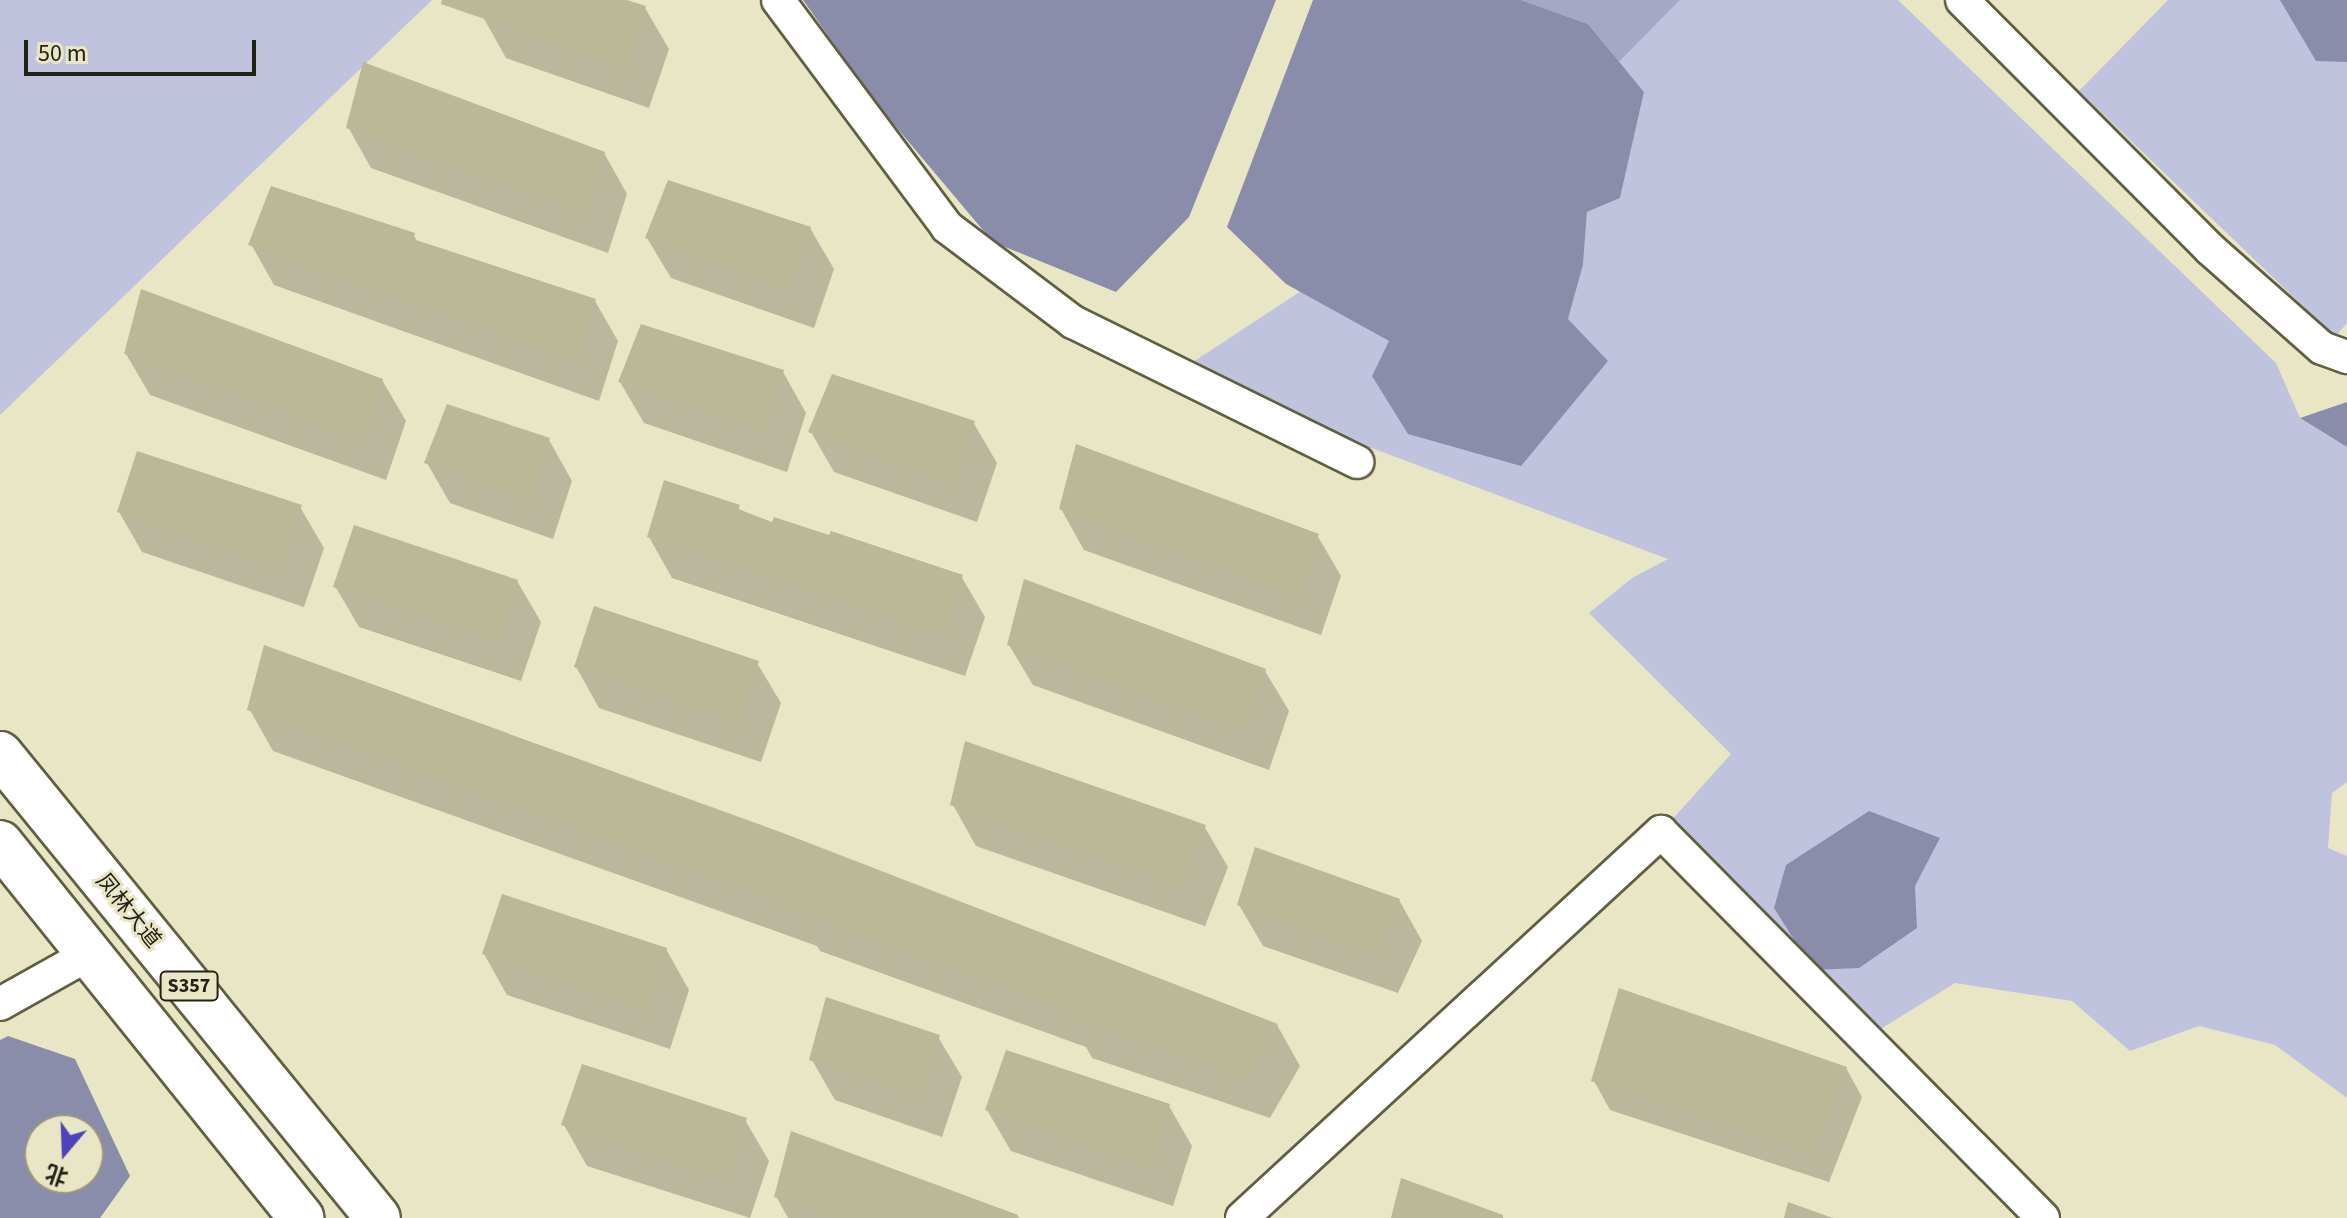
<!DOCTYPE html>
<html>
<head>
<meta charset="utf-8">
<style>
	body { margin:0 }
	#map { position:relative; width:2347px; height:1218px; overflow:hidden; background:#e8e6c4; font-family:"Source Sans 3","Noto Sans SC",sans-serif }
	div>[style] { position:absolute }
	[style*='--x'] { left:calc(var(--x)*1px); top:calc(var(--y)*1px); width:calc(var(--w)*1px); rotate:calc(var(--a)*1deg) }
	.green>* { inset:0; background:#c0c3dd }
	.forest>* { inset:0; background:#a4a8c5 }
	.water>* { inset:0; background:#8a8daa }
	.shadow>* { inset:0; background:#0003 }
	.building>* { inset:0; background:#b9b897 }
	.roads { filter:drop-shadow(2px 0 #615f41) drop-shadow(-2px 0 #615f41) drop-shadow(0 2px #615f41) drop-shadow(0 -2px #615f41) }
	.minor>* { height:32px; margin:-16px; padding:0 16px; transform-origin:16px; border-radius:16px; background:#fff }
	.primary>* { height:44px; margin:-22px; padding:0 22px; transform-origin:22px; border-radius:22px; background:#fff }
	span { translate:-50% -50%; white-space:nowrap; text-align:center; line-height:1.15; -webkit-text-stroke:6px #e8e6c4; paint-order:stroke }
	.shield-label span { padding:2px 6px; background:#e8e6c4; border:2px solid; border-radius:6px; -webkit-text-stroke-width:0 }
	.shield-label { font-size:20px; color:#222115; font-weight:700 }
	.street-label { font-size:22px; color:#222115 }
	.north { position:absolute; left:24px; top:1114px; width:80px; height:80px; box-sizing:border-box; background:#e8e6c4; border:2px solid #99977e; border-radius:50%; rotate:199deg; font-size:22px; font-weight:700; line-height:32px; text-align:center; color:#222115 }
	.north::after { content:''; display:block; margin:auto; width:28px; height:36px; background:#4d44bb; clip-path:polygon(50% 0,100% 100%,50% 72%,0 100%) }
	.scale { position:absolute; left:24px; top:40px; width:232px; height:36px; box-sizing:border-box; border:4px solid #222115; border-top:0; padding-left:10px; font-size:24px; line-height:28px; white-space:nowrap; color:#222115; -webkit-text-stroke:6px #e8e6c4; paint-order:stroke }
</style>
</head>
<body>
<div id="map">
	<div class="green">
		<div style="clip-path:polygon(0 0,432px 0,0 415px)"></div>
		<div style="clip-path:polygon(1680px 0,1898px 0,2276px 363px,2300px 418px,2347px 447px,2347px 782px,2332px 793px,2328px 848px,2347px 856px,2347px 1098px,2275px 1045px,2199px 1026px,2130px 1051px,2072px 1001px,1955px 983px,1871px 1035px,1661px 832px,1731px 754px,1589px 613px,1632px 578px,1668px 559px,1361px 444px,1187px 366px,1301px 291px,1389px 341px,1568px 319px,1583px 265px,1587px 212px,1620px 198px,1644px 92px,1619px 62px)"></div>
		<div style="clip-path:polygon(2168px 0,2347px 0,2347px 323px,2335px 337px,2079px 91px)"></div>
	</div>
	<div class="forest">
		<div style="clip-path:polygon(1521px 0,1680px 0,1619px 62px,1588px 24px)"></div>
	</div>
	<div class="water">
		<div style="clip-path:polygon(803px 0,1276px 0,1189px 217px,1116px 292px,993px 242px,875px 102px)"></div>
		<div style="clip-path:polygon(1313px 0,1521px 0,1588px 24px,1644px 92px,1620px 198px,1587px 212px,1583px 265px,1568px 319px,1608px 361px,1521px 466px,1408px 434px,1372px 376px,1389px 341px,1286px 284px,1227px 227px)"></div>
		<div style="clip-path:polygon(2280px 0,2347px 0,2347px 62px,2316px 61px)"></div>
		<div style="clip-path:polygon(2347px 402px,2347px 447px,2300px 418px)"></div>
		<div style="clip-path:polygon(1869px 811px,1940px 838px,1915px 886px,1917px 928px,1859px 968px,1813px 970px,1774px 908px,1786px 865px)"></div>
		<div style="clip-path:polygon(evenodd,8px 1036px,75px 1059px,130px 1176px,100px 1218px,0 1218px,0 1040px,8px 1036px,40px 1130px,88px 1130px,88px 1178px,40px 1178px,40px 1130px)"></div>
	</div>
	<div class="shadow">
		<div style="clip-path:polygon(490px 0,621px 0,645px 8px,669px 49px,649px 108px,506px 58px,483px 17px)"></div>
		<div style="clip-path:polygon(348px 127px,604px 153px,627px 194px,608px 253px,371px 168px)"></div>
		<div style="clip-path:polygon(810px 228px,834px 269px,814px 328px,671px 278px,647px 238px)"></div>
		<div style="clip-path:polygon(413px 234px,418px 243px,595px 301px,618px 341px,599px 401px,274px 285px,251px 244px)"></div>
		<div style="clip-path:polygon(126px 354px,382px 380px,406px 421px,386px 480px,150px 395px)"></div>
		<div style="clip-path:polygon(783px 372px,806px 413px,787px 472px,644px 423px,620px 382px)"></div>
		<div style="clip-path:polygon(973px 422px,997px 463px,977px 522px,834px 472px,811px 432px)"></div>
		<div style="clip-path:polygon(549px 440px,572px 481px,553px 539px,450px 503px,427px 463px)"></div>
		<div style="clip-path:polygon(300px 507px,324px 548px,304px 607px,142px 552px,119px 512px)"></div>
		<div style="clip-path:polygon(738px 507px,742px 513px,774px 524px,961px 576px,985px 617px,965px 676px,672px 578px,649px 537px)"></div>
		<div style="clip-path:polygon(1061px 509px,1317px 535px,1341px 576px,1321px 635px,1084px 550px)"></div>
		<div style="clip-path:polygon(517px 581px,541px 622px,521px 681px,359px 627px,335px 586px)"></div>
		<div style="clip-path:polygon(1009px 645px,1265px 671px,1289px 711px,1269px 770px,1033px 685px)"></div>
		<div style="clip-path:polygon(757px 663px,781px 703px,761px 762px,599px 708px,576px 667px)"></div>
		<div style="clip-path:polygon(250px 710px,1277px 1025px,1300px 1066px,1270px 1118px,1092px 1058px,1086px 1047px,820px 951px,817px 946px,273px 751px)"></div>
		<div style="clip-path:polygon(953px 805px,1204px 826px,1228px 867px,1205px 926px,976px 846px)"></div>
		<div style="clip-path:polygon(1399px 900px,1422px 941px,1398px 993px,1263px 946px,1239px 905px)"></div>
		<div style="clip-path:polygon(666px 949px,689px 990px,670px 1049px,507px 995px,484px 954px)"></div>
		<div style="clip-path:polygon(938px 1037px,962px 1077px,942px 1137px,835px 1100px,812px 1060px)"></div>
		<div style="clip-path:polygon(1846px 1068px,1862px 1097px,1829px 1182px,1610px 1110px,1594px 1081px)"></div>
		<div style="clip-path:polygon(1169px 1106px,1192px 1146px,1173px 1206px,1011px 1151px,987px 1110px)"></div>
		<div style="clip-path:polygon(745px 1120px,769px 1161px,750px 1218px,587px 1166px,564px 1125px)"></div>
		<div style="clip-path:polygon(792px 1134px,1020px 1218px,788px 1218px,776px 1196px)"></div>
		<div style="clip-path:polygon(1788px 1202px,1833px 1218px,1784px 1218px)"></div>
	</div>
	<div class="building">
		<div style="clip-path:polygon(442px 0,627px 0,646px 6px,626px 68px,441px 4px)"></div>
		<div style="clip-path:polygon(363px 62px,605px 152px,585px 214px,346px 128px)"></div>
		<div style="clip-path:polygon(668px 180px,811px 227px,791px 289px,645px 238px)"></div>
		<div style="clip-path:polygon(271px 186px,415px 233px,413px 239px,596px 299px,576px 361px,248px 245px)"></div>
		<div style="clip-path:polygon(141px 289px,383px 379px,363px 440px,124px 354px)"></div>
		<div style="clip-path:polygon(641px 324px,784px 370px,764px 432px,618px 382px)"></div>
		<div style="clip-path:polygon(832px 374px,975px 421px,954px 483px,808px 432px)"></div>
		<div style="clip-path:polygon(447px 404px,550px 438px,530px 499px,424px 463px)"></div>
		<div style="clip-path:polygon(1076px 444px,1319px 534px,1298px 596px,1059px 509px)"></div>
		<div style="clip-path:polygon(137px 451px,302px 505px,281px 567px,117px 512px)"></div>
		<div style="clip-path:polygon(664px 480px,740px 505px,738px 509px,772px 522px,774px 517px,829px 535px,831px 531px,963px 575px,942px 636px,647px 537px)"></div>
		<div style="clip-path:polygon(354px 525px,518px 580px,498px 642px,333px 587px)"></div>
		<div style="clip-path:polygon(1024px 579px,1266px 669px,1246px 731px,1007px 645px)"></div>
		<div style="clip-path:polygon(594px 606px,759px 661px,738px 723px,574px 667px)"></div>
		<div style="clip-path:polygon(264px 645px,783px 833px,1278px 1024px,1246px 1079px,1066px 1017px,1069px 1010px,795px 911px,795px 907px,247px 710px)"></div>
		<div style="clip-path:polygon(965px 741px,1206px 825px,1182px 887px,950px 805px)"></div>
		<div style="clip-path:polygon(1255px 847px,1400px 899px,1375px 953px,1237px 905px)"></div>
		<div style="clip-path:polygon(502px 894px,667px 948px,647px 1010px,482px 954px)"></div>
		<div style="clip-path:polygon(1619px 988px,1847px 1067px,1812px 1154px,1591px 1081px)"></div>
		<div style="clip-path:polygon(826px 997px,940px 1035px,919px 1097px,809px 1060px)"></div>
		<div style="clip-path:polygon(1006px 1050px,1170px 1104px,1150px 1166px,985px 1110px)"></div>
		<div style="clip-path:polygon(582px 1064px,747px 1118px,726px 1180px,561px 1125px)"></div>
		<div style="clip-path:polygon(791px 1131px,1018px 1215px,1018px 1218px,833px 1218px,774px 1197px)"></div>
		<div style="clip-path:polygon(1401px 1178px,1503px 1215px,1503px 1218px,1391px 1218px)"></div>
	</div>
	<div class="roads">
		<div class="minor">
			<div style="--x:778;--y:0;--w:283;--a:53.3"></div>
			<div style="--x:947;--y:227;--w:158;--a:37"></div>
			<div style="--x:1073;--y:322;--w:317;--a:26.2"></div>
			<div style="--x:1962;--y:0;--w:351;--a:45.1"></div>
			<div style="--x:2210;--y:249;--w:149;--a:41.5"></div>
			<div style="--x:2322;--y:348;--w:27;--a:20"></div>
			<div style="--x:0;--y:1004;--w:102;--a:-29.3"></div>
			<div style="--x:1242;--y:1218;--w:570;--a:-42.65"></div>
			<div style="--x:1661;--y:832;--w:543;--a:45.3"></div>
		</div>
		<div class="primary">
			<div style="--x:0;--y:754;--w:598;--a:50.83"></div>
			<div style="--x:0;--y:843;--w:481;--a:51.2"></div>
		</div>
	</div>
	<div class="shield-label">
		<span style="left:189px;top:986px">S357</span>
	</div>
	<div class="street-label">
		<span style="left:128px;top:911px;rotate:51deg">凤林大道</span>
	</div>
	<div class="north">北</div>
	<div class="scale">50 m</div>
</div>
</body>
</html>
